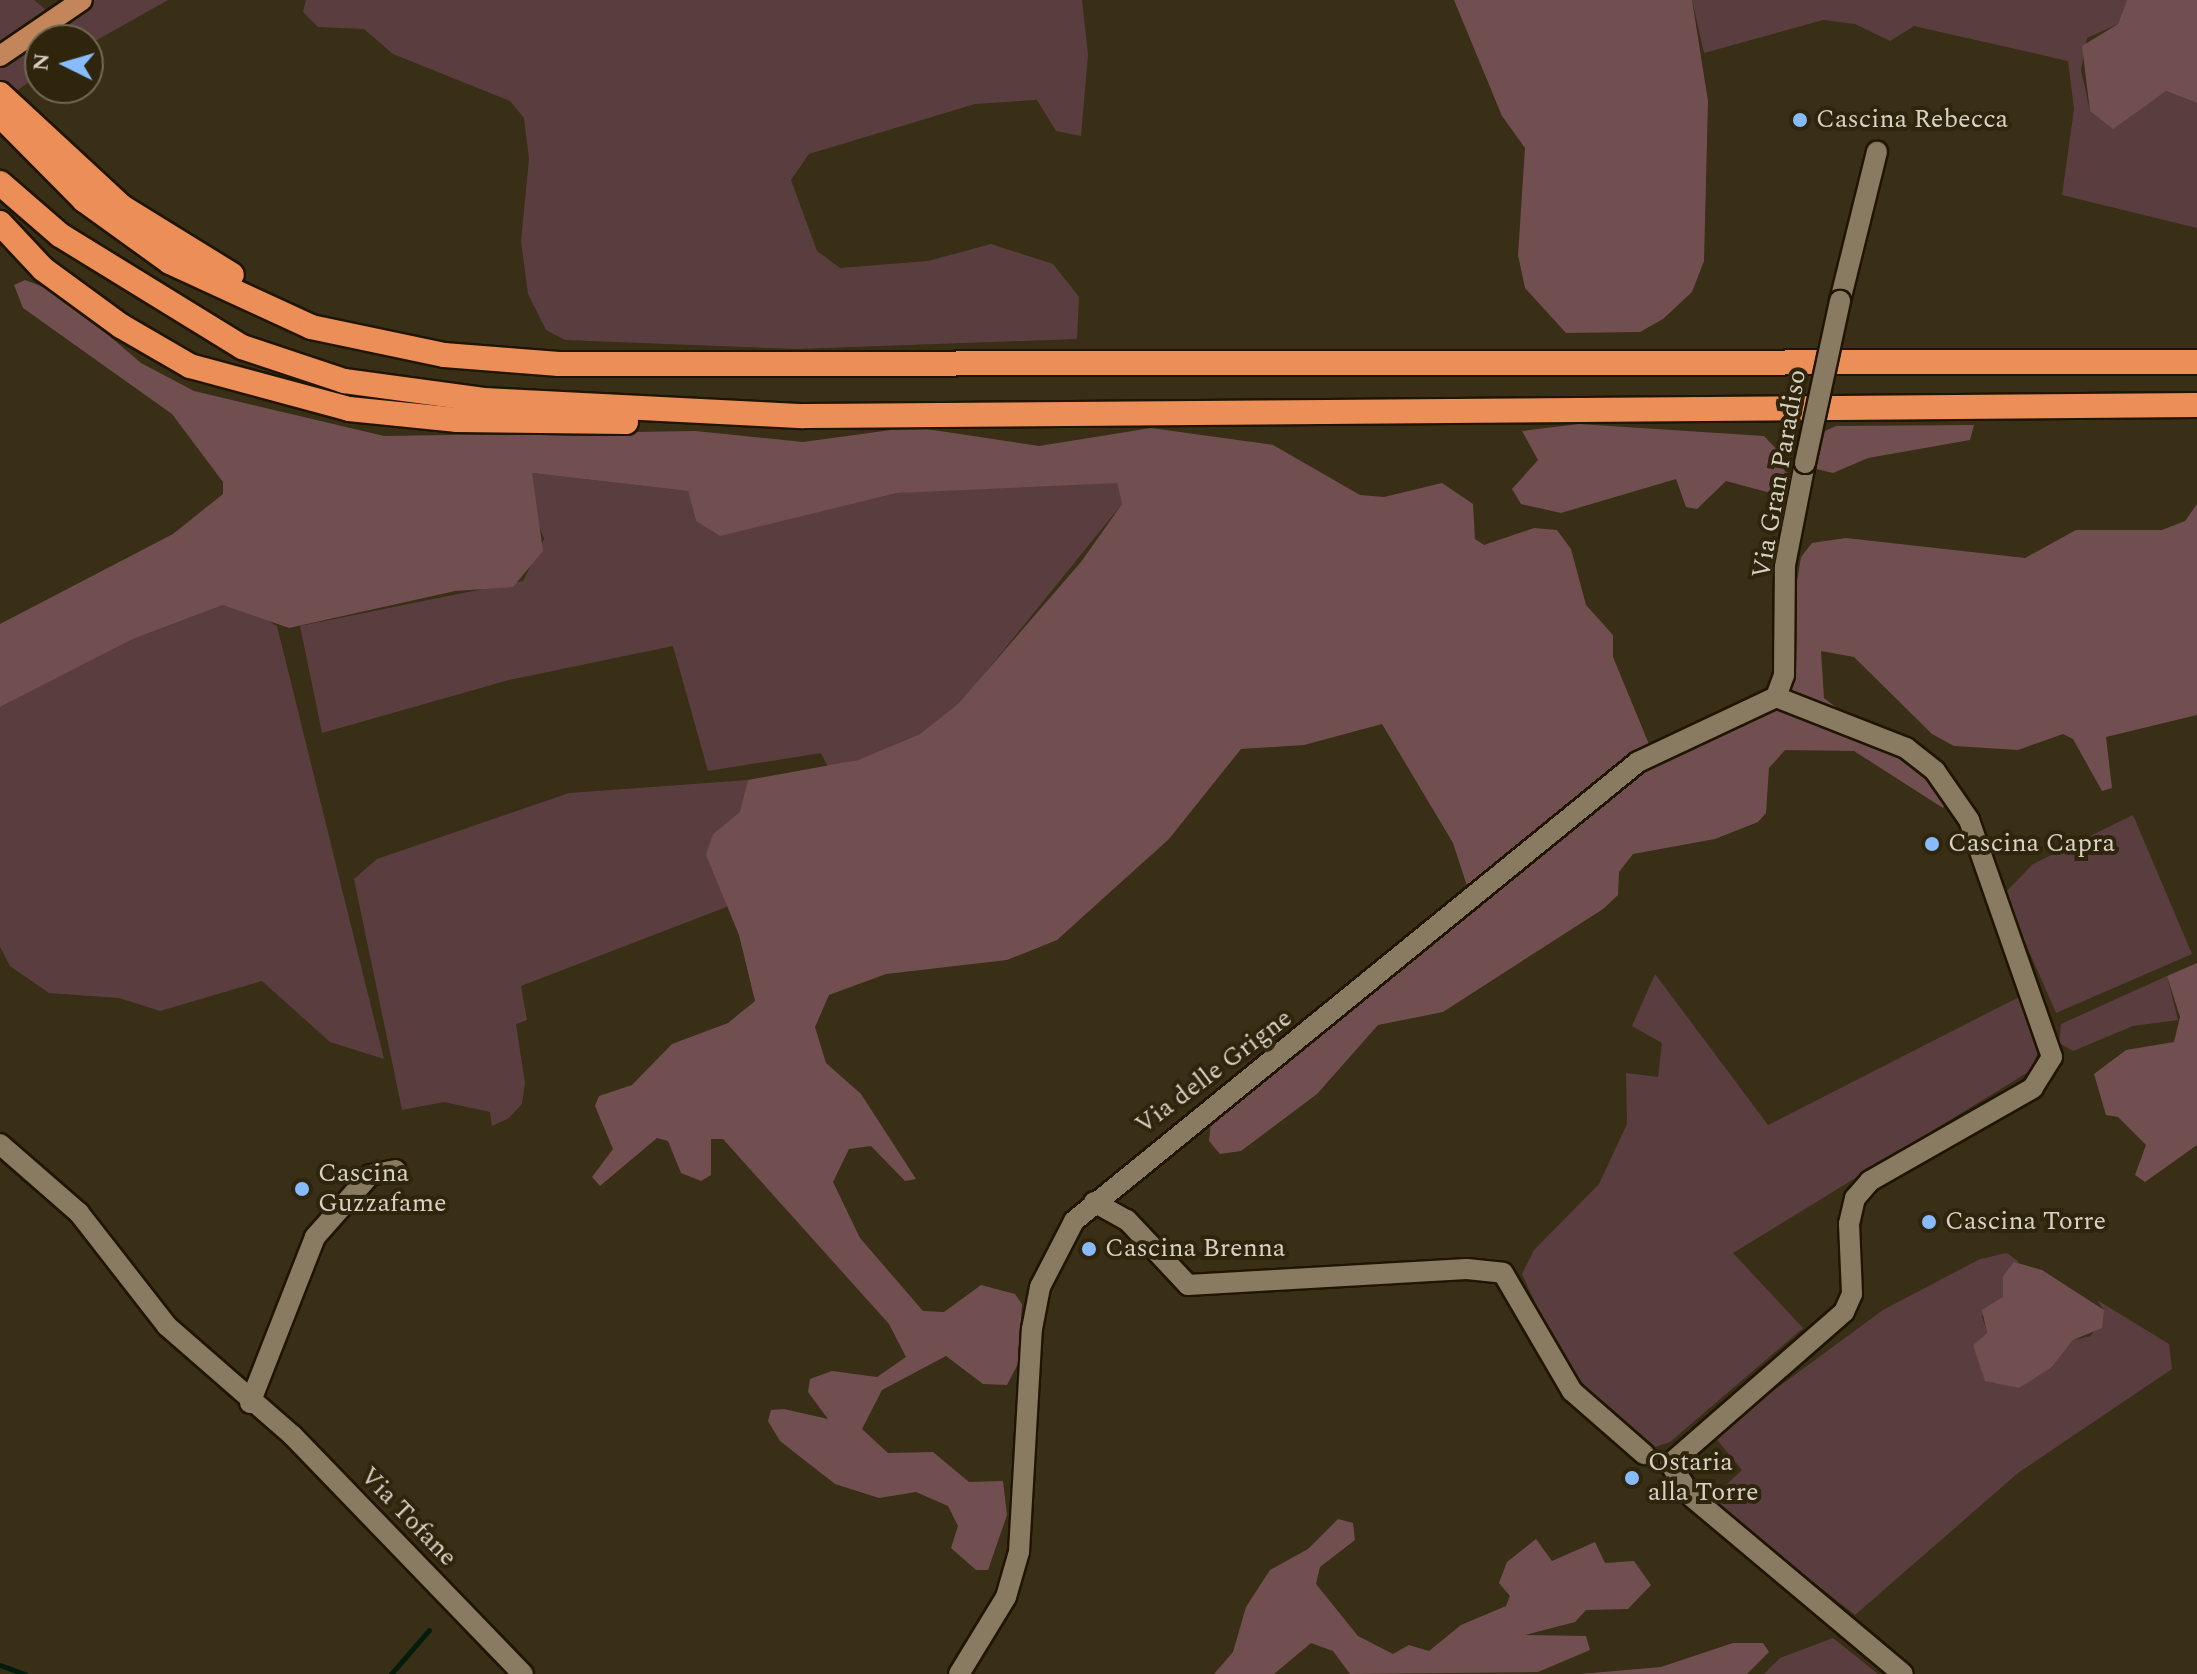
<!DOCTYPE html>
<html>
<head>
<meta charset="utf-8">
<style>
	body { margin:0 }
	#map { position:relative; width:2197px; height:1674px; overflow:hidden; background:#392e16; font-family:Spectral,serif }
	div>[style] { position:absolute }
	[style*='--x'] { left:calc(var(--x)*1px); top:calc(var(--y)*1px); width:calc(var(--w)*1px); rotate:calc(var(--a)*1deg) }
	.green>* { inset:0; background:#5a3e3f }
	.forest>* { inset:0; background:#714f51 }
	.stream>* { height:5px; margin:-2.5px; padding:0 2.5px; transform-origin:2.5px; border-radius:2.5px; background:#041c0c }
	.roads { filter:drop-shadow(2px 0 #201501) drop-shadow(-2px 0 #201501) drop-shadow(0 2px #201501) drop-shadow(0 -2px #201501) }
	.minor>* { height:20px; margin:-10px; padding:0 10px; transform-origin:10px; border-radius:10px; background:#887b62 }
	.major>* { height:20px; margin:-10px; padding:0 10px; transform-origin:10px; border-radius:10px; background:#c3865b }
	.highway>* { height:24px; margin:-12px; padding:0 12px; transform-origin:12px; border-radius:12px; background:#eb8e57 }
	.bridges { filter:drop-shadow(2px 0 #201501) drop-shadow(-2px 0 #201501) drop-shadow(0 2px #201501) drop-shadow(0 -2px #201501) }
	.minor-bridge>* { height:20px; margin:-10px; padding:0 10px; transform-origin:10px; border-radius:10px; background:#887b62 }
	.dots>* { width:22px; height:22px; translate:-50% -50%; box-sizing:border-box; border:4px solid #2f240c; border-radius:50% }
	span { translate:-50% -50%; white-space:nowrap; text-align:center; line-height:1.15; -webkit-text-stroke:8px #2f240c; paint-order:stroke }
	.poi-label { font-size:26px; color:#d7d0c3 }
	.left { translate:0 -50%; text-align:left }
	.street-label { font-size:26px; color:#d7d0c3 }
	.north { position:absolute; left:24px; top:24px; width:80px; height:80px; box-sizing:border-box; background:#2f240c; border:2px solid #726955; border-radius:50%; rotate:275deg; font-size:22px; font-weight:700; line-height:32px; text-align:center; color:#d7d0c3 }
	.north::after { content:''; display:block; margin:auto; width:28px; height:36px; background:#88bbfc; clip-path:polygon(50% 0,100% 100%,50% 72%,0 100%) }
</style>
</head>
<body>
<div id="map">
	<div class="green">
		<div style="clip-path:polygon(0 0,34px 0,62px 23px,90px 0,168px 0,88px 45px,40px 40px,40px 74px,18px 90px,0 86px)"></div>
		<div style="clip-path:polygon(306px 0,1082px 0,1088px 55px,1081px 136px,1056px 131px,1037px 100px,975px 104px,809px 154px,791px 180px,817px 251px,840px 268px,928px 261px,991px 244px,1053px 264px,1079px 297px,1077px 339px,797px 349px,565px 340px,546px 330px,528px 294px,521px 241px,529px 159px,524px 118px,510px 101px,393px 54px,364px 29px,318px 27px,303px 12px)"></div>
		<div style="clip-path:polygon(1692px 0,2127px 0,2118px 24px,2087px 38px,2081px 70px,2090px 111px,2145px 105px,2166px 91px,2197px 103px,2197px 228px,2062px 195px,2074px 109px,2068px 61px,1914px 26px,1890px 41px,1855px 24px,1823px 20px,1704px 53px)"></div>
		<div style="clip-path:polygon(532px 473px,688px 491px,696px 521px,720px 535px,897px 493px,985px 484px,1117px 483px,1122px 504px,963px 700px,920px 734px,858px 760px,828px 767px,821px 753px,708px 771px,673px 646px,509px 680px,322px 733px,300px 626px,523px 581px,544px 539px,532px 507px)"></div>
		<div style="clip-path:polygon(223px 605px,247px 608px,277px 626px,384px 1059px,330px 1042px,262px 981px,160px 1011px,119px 998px,49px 993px,10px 966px,0 947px,0 707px,133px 639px)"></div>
		<div style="clip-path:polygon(748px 780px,741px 812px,713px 834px,729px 906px,521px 986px,527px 1020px,516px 1024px,525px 1083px,522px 1104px,509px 1118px,492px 1126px,490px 1112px,444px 1102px,402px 1110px,354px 879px,377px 859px,569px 793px)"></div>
		<div style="clip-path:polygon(2133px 815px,2192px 954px,2056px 1013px,2004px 894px,2033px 864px)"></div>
		<div style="clip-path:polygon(1655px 974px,1768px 1125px,2021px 996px,2039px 1050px,2030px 1071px,1733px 1253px,1803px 1328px,1670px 1442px,1646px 1450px,1574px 1389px,1522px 1274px,1534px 1250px,1599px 1184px,1627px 1124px,1626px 1073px,1658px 1077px,1662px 1043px,1632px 1026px)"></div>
		<div style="clip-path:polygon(2167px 976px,2178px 1020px,2133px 1026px,2073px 1051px,2059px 1043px,2061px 1024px)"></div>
		<div style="clip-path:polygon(2007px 1253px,2019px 1262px,2004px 1276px,2003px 1298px,1982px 1316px,1987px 1333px,1973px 1345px,1992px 1383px,2052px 1367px,2073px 1340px,2091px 1336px,2104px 1310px,2097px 1300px,2169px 1344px,2172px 1369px,2018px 1473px,1855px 1615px,1710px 1500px,1742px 1470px,1713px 1435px,1883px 1310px,1980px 1259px)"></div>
		<div style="clip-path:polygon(1833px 1638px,1878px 1674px,1764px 1674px,1780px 1658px)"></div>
	</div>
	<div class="forest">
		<div style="clip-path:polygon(1454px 0,1692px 0,1708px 101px,1704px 261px,1692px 292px,1663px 319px,1640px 332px,1566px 333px,1525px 288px,1518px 255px,1525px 148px,1502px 116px)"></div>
		<div style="clip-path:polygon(2127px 0,2197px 0,2197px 103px,2166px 91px,2113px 129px,2090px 111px,2082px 46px,2118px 24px)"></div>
		<div style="clip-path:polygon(25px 280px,59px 293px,141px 363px,194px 391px,384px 436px,695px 431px,803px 442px,913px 427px,1039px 446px,1151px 428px,1273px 445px,1360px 495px,1384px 497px,1442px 483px,1473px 504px,1475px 539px,1484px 545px,1534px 528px,1557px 530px,1571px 549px,1586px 605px,1613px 635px,1613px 657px,1653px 754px,1792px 697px,1791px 618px,1801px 557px,1812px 543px,1846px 538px,2025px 558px,2076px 530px,2162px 530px,2185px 521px,2197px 504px,2197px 715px,2106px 737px,2112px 788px,2102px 791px,2073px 739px,2063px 734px,2018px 750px,1954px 746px,1932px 734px,1854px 657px,1821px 651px,1824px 698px,1949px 795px,1943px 808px,1854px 751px,1785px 750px,1769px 768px,1766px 813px,1758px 822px,1715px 839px,1633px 854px,1619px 872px,1618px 895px,1603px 909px,1443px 1012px,1378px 1025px,1317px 1094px,1241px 1151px,1220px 1154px,1209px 1141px,1211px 1122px,1340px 1018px,1470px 895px,1453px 843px,1382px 724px,1304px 745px,1241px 749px,1169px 839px,1057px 940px,1007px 960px,886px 974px,829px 995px,815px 1027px,826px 1063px,861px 1094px,916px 1179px,905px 1181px,871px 1146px,849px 1149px,833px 1182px,860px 1238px,923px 1311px,944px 1312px,981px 1285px,1015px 1294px,1022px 1304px,1018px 1364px,1007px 1385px,983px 1384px,946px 1356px,882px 1390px,862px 1429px,888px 1453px,933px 1452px,969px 1482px,1003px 1481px,1007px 1515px,988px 1570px,976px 1570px,951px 1548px,958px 1526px,948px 1506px,916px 1492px,879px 1498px,835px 1484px,780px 1441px,768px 1421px,771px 1410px,784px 1409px,828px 1419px,808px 1392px,810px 1379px,832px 1371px,877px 1377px,906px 1357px,889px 1324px,723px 1139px,711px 1139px,711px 1175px,701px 1181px,681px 1173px,668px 1141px,657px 1138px,600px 1186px,592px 1177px,613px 1149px,595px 1106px,599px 1096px,632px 1085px,672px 1044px,728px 1023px,755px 1001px,739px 935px,706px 855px,713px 834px,740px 812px,748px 780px,858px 760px,920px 734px,959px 703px,1081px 562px,1122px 504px,1117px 483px,897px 493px,720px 536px,696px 521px,688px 491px,532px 473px,543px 551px,513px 587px,455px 591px,289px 628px,223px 605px,133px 639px,0 707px,0 624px,173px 534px,223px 494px,223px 482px,172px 414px,23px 308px,14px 285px)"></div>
		<div style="clip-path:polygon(1579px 424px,1764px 436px,1784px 457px,1789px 487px,1782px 496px,1726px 481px,1697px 509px,1686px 507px,1676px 479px,1561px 513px,1521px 504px,1512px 489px,1538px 460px,1522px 431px)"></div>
		<div style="clip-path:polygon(1974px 425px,1970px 440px,1868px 458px,1833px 473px,1816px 469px,1825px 431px,1836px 426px)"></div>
		<div style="clip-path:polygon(2197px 963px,2197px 1145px,2145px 1182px,2135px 1175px,2146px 1145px,2118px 1117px,2106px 1115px,2094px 1074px,2126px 1050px,2174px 1042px,2180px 1017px,2167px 976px)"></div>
		<div style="clip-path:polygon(2014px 1262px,2042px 1270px,2104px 1310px,2102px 1328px,2073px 1340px,2052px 1367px,2019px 1388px,1985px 1381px,1973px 1345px,1987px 1333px,1982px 1310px,2003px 1297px,2003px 1276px)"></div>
		<div style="clip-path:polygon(1338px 1519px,1353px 1523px,1355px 1540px,1320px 1567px,1316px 1584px,1358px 1636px,1393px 1654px,1409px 1645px,1429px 1651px,1461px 1625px,1506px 1606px,1510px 1596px,1499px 1583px,1507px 1562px,1536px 1539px,1552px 1561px,1595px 1542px,1605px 1563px,1634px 1561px,1651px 1585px,1628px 1609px,1586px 1610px,1575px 1622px,1525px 1635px,1586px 1636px,1590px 1650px,1538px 1672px,1350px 1674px,1333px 1651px,1311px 1643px,1274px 1674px,1214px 1674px,1233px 1652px,1246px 1607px,1270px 1570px,1308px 1549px)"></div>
		<div style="clip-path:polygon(1733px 1643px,1763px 1643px,1769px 1652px,1747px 1674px,1580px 1674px,1661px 1667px)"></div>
	</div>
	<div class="stream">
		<div style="--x:0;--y:1665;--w:27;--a:20"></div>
		<div style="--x:391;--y:1674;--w:58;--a:-49.2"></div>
	</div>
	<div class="roads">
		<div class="minor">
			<div style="--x:1840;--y:301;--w:154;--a:-76.1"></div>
			<div style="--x:1776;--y:697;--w:140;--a:21.4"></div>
			<div style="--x:1906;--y:748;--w:37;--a:38"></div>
			<div style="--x:1935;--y:771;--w:60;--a:55.2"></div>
			<div style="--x:1969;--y:820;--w:251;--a:70.7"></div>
			<div style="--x:2052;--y:1057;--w:36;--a:122"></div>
			<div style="--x:2033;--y:1088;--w:188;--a:150.3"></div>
			<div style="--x:1870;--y:1181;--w:23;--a:131"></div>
			<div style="--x:1855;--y:1198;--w:27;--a:103"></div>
			<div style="--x:1849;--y:1224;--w:70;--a:87.5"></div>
			<div style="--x:1852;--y:1294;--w:20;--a:114"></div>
			<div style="--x:1844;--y:1312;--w:231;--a:138.9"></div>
			<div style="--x:1670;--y:1464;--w:40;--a:56"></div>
			<div style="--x:1692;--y:1497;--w:275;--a:40"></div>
			<div style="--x:1776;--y:697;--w:23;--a:-70"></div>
			<div style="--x:1784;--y:675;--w:110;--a:-89.5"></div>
			<div style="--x:1785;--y:565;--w:104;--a:-78.9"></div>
			<div style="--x:0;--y:1144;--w:105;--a:41.1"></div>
			<div style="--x:79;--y:1213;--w:143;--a:52.1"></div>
			<div style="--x:167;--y:1326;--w:167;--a:41.1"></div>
			<div style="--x:293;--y:1436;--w:331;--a:46"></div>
			<div style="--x:1094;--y:1202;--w:38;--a:29"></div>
			<div style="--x:1127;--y:1220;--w:89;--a:46.8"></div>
			<div style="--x:1188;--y:1285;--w:279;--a:-3.3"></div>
			<div style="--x:1467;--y:1269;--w:36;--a:6"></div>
			<div style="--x:1503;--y:1273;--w:137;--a:59.7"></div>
			<div style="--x:1572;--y:1391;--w:96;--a:41.2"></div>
			<div style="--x:250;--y:1403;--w:178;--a:-68.6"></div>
			<div style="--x:315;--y:1237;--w:83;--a:-48.4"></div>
			<div style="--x:370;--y:1175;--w:26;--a:-11"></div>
			<div style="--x:959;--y:1674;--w:90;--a:-58.6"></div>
			<div style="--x:1006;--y:1597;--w:47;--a:-73.9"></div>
			<div style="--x:1019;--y:1552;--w:223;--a:-86.7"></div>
			<div style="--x:1032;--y:1329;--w:43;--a:-79.2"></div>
			<div style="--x:1040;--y:1287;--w:74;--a:-62.7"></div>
			<div style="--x:1074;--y:1221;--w:727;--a:-39.14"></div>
			<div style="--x:1638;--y:762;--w:153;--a:-25.2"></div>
		</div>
		<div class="major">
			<div style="--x:0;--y:56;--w:99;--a:-34.3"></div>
		</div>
		<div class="highway">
			<div style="--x:0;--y:94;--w:166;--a:42.8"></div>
			<div style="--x:122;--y:207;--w:129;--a:31.7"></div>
			<div style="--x:0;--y:115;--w:120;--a:45.3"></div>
			<div style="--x:84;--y:200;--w:106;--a:35.8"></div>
			<div style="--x:170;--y:262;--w:155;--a:24.7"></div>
			<div style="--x:311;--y:327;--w:136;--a:11.9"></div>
			<div style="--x:444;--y:355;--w:115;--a:4.5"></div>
			<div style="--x:559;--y:364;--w:1638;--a:-0.07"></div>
			<div style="--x:0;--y:183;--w:79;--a:40.9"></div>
			<div style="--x:60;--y:235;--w:214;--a:31.6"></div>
			<div style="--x:242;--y:347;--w:108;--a:18.4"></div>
			<div style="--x:344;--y:381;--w:141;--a:7.7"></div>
			<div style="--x:484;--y:400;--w:320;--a:2.9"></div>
			<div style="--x:804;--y:416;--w:1393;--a:-0.45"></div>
			<div style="--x:0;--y:223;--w:63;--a:46.9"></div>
			<div style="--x:43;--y:269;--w:97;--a:36.2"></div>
			<div style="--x:121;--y:326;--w:80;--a:30.1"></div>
			<div style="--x:190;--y:366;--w:165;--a:15.1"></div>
			<div style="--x:349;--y:409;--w:109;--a:5.8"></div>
			<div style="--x:457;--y:420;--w:169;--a:0.7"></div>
		</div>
	</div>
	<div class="bridges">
		<div class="minor-bridge">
			<div style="--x:1805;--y:463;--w:166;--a:-77.8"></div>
		</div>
	</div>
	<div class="dots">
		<div style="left:1800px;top:120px;background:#88bbfc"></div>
		<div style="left:1932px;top:844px;background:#88bbfc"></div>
		<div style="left:302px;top:1189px;background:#88bbfc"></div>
		<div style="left:1929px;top:1222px;background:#88bbfc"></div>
		<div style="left:1089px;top:1249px;background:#88bbfc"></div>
		<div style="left:1632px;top:1478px;background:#88bbfc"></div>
	</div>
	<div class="poi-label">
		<span class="left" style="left:1816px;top:120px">Cascina Rebecca</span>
		<span class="left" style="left:1948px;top:844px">Cascina Capra</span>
		<span class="left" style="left:318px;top:1189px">Cascina<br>Guzzafame</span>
		<span class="left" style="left:1945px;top:1222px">Cascina Torre</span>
		<span class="left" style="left:1105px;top:1249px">Cascina Brenna</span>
		<span class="left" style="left:1648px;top:1478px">Ostaria<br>alla Torre</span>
	</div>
	<div class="street-label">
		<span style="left:1780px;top:474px;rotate:-80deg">Via Gran Paradiso</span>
		<span style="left:1214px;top:1072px;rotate:-37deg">Via delle Grigne</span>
		<span style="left:408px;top:1517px;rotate:46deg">Via Tofane</span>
	</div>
	<div class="north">N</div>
</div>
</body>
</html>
